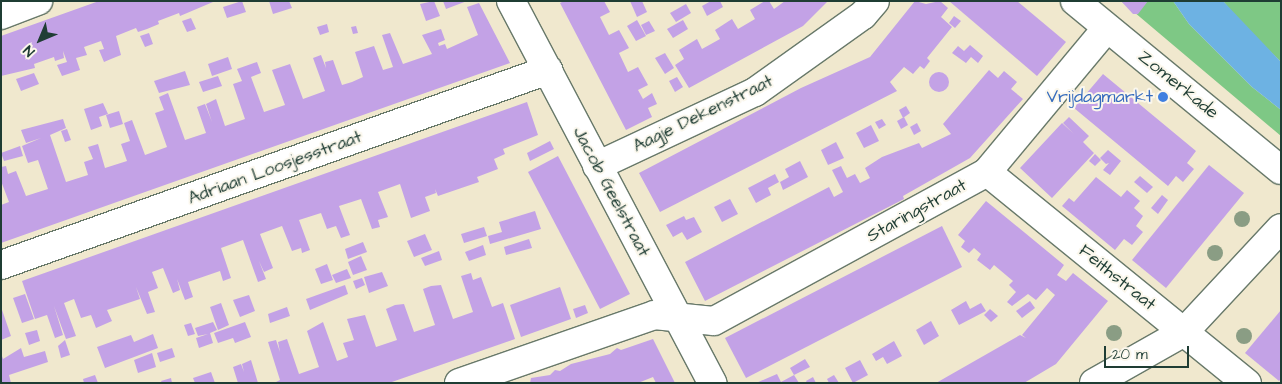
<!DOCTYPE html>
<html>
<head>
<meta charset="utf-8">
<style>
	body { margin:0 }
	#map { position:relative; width:1282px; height:384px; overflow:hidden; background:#f0e8ce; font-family:"Architects Daughter",sans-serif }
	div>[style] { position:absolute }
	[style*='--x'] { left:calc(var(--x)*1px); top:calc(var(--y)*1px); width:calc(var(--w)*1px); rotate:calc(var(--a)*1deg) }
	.green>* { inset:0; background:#7ec885 }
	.water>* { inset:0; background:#6db2e3 }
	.building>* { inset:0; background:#c3a2e6 }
	.round { border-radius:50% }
	.roads { filter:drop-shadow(1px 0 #68796a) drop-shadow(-1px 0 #68796a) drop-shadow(0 1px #68796a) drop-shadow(0 -1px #68796a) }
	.minor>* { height:28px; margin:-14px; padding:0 14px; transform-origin:14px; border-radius:14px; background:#fff }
	.tertiary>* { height:28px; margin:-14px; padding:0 14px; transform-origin:14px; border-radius:14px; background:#fff }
	.trees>* { width:16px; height:16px; margin:-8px; border-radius:50%; background:#8a9d84 }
	.dots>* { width:14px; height:14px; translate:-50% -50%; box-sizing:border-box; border:2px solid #fbf7ec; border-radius:50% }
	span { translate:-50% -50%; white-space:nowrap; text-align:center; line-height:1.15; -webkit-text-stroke:4px #fbf7ec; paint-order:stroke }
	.street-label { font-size:18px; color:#1f3d34 }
	.shop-label { font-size:18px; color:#366cbe }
	.right { translate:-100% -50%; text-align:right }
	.frame { position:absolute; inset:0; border:2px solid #1f3d34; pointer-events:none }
	.north { position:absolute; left:15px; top:15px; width:50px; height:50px; -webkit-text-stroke:4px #fbf7ec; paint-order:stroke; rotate:225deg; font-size:14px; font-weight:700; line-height:20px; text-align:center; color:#1f3d34 }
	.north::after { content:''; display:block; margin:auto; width:18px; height:22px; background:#1f3d34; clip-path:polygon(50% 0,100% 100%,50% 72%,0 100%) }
	.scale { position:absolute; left:1104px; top:346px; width:85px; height:22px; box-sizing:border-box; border:2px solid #1f3d34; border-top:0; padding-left:6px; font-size:15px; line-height:18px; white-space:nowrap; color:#1f3d34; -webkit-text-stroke:4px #fbf7ec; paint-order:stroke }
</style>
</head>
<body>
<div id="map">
	<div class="green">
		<div style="clip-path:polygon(1121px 1px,1173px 1px,1189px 24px,1252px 87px,1281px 110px,1281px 136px)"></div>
		<div style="clip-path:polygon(1223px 1px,1281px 1px,1281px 62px,1244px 26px)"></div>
	</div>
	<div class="water">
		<div style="clip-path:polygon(1173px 1px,1223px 1px,1281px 62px,1281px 110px,1252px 87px,1189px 24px)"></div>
	</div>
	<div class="building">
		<div style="clip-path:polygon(99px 1px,213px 2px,180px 16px,179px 13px,158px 21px,159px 24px,147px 29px,138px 32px,136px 28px,116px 36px,121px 55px,111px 59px,104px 62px,99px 50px,104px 49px,101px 41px,84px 47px,87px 55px,76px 58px,80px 70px,62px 76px,57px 65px,67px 62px,63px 51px,64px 58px,55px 61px,54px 57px,34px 64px,35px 68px,1px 76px,1px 36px)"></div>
		<div style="clip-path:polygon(242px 1px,246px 12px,227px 18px,223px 7px)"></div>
		<div style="clip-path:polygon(269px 1px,289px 1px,292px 8px,273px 14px)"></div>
		<div style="clip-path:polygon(434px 1px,440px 16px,426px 21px,420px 4px)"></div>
		<div style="clip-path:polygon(443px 1px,467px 1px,446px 9px)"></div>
		<div style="clip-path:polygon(564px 1px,604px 1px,610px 12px,600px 17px,609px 35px,619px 30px,629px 48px,619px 53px,628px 72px,638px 67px,648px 85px,638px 90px,643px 99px,652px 93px,657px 104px,648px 108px,652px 117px,626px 130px,560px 3px)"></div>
		<div style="clip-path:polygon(630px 1px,642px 1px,647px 12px,637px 17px)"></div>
		<div style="clip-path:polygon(711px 1px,720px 1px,723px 7px,707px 16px,702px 6px)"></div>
		<div style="clip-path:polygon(765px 1px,769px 1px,774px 9px,785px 1px,828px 1px,803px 26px,689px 88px,675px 65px,684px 59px,679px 50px,697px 39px,702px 49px,720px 39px,715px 30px,732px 19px,738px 29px,755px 19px,750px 10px)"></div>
		<div style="clip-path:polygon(915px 1px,926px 4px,940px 1px,948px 8px,941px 17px,952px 27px,927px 58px,930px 61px,924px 69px,920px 66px,913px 74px,904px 67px,890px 82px,897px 91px,660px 212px,639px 173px,801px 88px,870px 57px)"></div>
		<div style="clip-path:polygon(949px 1px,1017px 1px,1066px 42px,1037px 76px)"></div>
		<div style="clip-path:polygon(1121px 1px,1148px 1px,1138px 14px,1133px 14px)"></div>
		<div style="clip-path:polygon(479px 3px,510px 63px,1px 243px,1px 205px,9px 202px,1px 181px,1px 167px,6px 166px,8px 174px,16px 171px,26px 196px,48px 189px,38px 160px,28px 163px,22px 146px,41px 138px,26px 143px,21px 130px,63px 119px,66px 128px,50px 135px,66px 182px,88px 175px,84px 162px,93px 159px,88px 147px,98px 144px,105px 168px,127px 161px,121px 144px,130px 141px,124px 123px,132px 120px,145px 155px,167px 147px,155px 113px,164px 110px,159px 97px,168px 93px,185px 140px,206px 133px,197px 107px,205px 104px,212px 122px,206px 104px,216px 99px,225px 126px,245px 119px,233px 84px,242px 81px,237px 69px,257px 62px,261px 73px,251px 77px,264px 112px,285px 105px,272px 70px,290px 64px,303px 99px,325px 91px,313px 58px,321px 55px,326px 68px,325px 62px,333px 60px,342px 85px,352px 82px,363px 77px,355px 52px,374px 46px,383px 70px,393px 67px,382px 35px,390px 33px,403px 64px,432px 54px,422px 35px,441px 29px,445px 40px,438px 43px,439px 46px,445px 44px,447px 49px,478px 35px,467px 7px)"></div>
		<div style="clip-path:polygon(686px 4px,691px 13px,676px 22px,670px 13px)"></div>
		<div style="clip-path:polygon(954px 16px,961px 21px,955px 28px,949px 23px)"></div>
		<div style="clip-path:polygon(191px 18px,196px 29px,187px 32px,182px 21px)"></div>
		<div style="clip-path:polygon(637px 20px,646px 36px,636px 41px,627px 26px)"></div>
		<div style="clip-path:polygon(683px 20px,688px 29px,673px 38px,667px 29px)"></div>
		<div style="clip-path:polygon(649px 21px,655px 31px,646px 35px,641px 25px)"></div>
		<div style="clip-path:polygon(327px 24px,329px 32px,320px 35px,317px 27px)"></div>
		<div style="clip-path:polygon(356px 26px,358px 33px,353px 34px,351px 27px)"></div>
		<div style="clip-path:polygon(149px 33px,153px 44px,145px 47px,140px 36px)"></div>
		<div style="clip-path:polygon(970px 45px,983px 56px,978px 63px,971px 57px,966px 63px,952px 53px,958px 46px,964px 51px)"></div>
		<div style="clip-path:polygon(665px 53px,674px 68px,665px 74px,655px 58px)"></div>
		<div style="clip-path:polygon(228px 57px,232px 69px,212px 76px,208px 64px)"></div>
		<div style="clip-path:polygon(989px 70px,998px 78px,1004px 71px,1017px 82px,1011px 89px,1023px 99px,970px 158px,903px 196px,904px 199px,705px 301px,685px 262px,829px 187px,834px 197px,843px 192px,832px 170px,841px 166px,847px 178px,855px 174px,860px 183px,870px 178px,865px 168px,882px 157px,919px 143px,922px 148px,951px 134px,943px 124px)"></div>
		<div style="clip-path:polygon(185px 71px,190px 85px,159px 93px,154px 81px)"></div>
		<div class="round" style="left:929px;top:72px;width:20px;height:20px"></div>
		<div style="clip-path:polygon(34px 73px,39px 84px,21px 91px,16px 79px)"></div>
		<div style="clip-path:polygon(1103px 74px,1196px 151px,1187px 163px,1194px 169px,1183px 182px,1176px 176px,1168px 186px,1074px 108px)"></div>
		<div style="clip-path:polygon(218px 76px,222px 86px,203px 92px,199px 82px)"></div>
		<div style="clip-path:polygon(677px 77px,683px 87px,675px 92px,669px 81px)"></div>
		<div style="clip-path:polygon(527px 102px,538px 135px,503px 149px,505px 154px,494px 159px,498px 169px,477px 177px,479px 182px,438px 196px,435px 189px,436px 193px,425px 197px,430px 211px,411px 218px,400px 184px,378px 192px,388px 217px,378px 220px,380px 227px,372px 229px,361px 199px,339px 206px,350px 235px,341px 238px,336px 226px,327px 229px,321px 213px,299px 220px,310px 250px,302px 253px,301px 248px,292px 251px,282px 226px,260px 234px,273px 268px,264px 272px,259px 261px,266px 279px,258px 282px,243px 240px,221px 248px,231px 278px,223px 281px,220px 271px,188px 282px,193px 297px,185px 300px,177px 279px,180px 290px,173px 293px,163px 268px,152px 272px,158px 288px,148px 292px,155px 312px,147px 314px,136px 287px,140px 299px,107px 310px,112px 321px,96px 328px,91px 315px,81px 318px,74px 299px,64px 303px,76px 336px,66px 339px,54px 306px,63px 335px,55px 338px,47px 315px,35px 319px,22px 281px)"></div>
		<div style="clip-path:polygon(103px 103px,108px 114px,99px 117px,102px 126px,91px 130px,84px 109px)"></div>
		<div style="clip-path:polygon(906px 106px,910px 113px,903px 118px,899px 110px)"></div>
		<div style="clip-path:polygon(119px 111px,123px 124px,110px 128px,106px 115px)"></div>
		<div style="clip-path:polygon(904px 117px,908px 125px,901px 129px,897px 121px)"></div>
		<div style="clip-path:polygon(1069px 117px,1089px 136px,1083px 142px,1094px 153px,1052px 198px,1020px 168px,1062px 123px,1074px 134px,1063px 123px)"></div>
		<div style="clip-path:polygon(882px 119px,886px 125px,879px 129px,875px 122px)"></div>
		<div style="clip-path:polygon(917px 123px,921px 131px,914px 135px,910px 127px)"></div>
		<div style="clip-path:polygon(871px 125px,879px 141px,864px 148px,856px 133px)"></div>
		<div style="clip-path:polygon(67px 129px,71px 140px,65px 142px,61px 131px)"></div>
		<div style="clip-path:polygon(550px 141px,554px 149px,530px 161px,527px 153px)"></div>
		<div style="clip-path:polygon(836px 142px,844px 158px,828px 165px,821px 150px)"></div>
		<div style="clip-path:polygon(20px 146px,23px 156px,4px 161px,1px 153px)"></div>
		<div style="clip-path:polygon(1108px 150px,1121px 161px,1110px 175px,1103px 170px,1109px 163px,1106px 164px,1100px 158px)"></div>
		<div style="clip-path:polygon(1095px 154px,1101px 160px,1095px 166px,1089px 161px)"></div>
		<div style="clip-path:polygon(558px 156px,630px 294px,600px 309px,528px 172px)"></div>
		<div style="clip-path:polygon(800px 161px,808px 177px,783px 190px,780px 182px,789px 177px,785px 169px)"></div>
		<div style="clip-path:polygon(1209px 165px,1244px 193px,1166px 288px,1132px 260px)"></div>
		<div style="clip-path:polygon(775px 174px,779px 182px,768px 188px,771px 195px,756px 203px,748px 188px)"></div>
		<div style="clip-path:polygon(1140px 176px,1153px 187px,1147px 193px,1134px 182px)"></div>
		<div style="clip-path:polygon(1096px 177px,1121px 197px,1127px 190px,1140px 201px,1134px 208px,1143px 216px,1136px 226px,1143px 232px,1132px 245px,1124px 239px,1115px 250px,1062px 206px,1069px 198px,1074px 202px)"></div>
		<div style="clip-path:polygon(1162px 195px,1168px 200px,1158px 214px,1151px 208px)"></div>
		<div style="clip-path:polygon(730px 199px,738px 214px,722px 222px,714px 207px)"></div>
		<div style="clip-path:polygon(986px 201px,1064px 265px,1057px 275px,1066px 281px,1073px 273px,1108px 301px,1056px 364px,1024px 383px,936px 383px,1020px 335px,1026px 338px,1022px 335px,1055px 295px,1047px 288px,1036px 300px,1028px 294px,1012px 306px,1007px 302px,1016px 292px,1009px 285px,1013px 281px,994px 265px,990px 270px,977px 260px,981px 254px,974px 248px,969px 253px,961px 247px,965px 241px,958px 235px)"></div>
		<div style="clip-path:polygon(535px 211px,541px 229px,490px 244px,488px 236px,502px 232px,499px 222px)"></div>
		<div style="clip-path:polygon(684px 216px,686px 220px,694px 217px,702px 232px,687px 240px,682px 232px,673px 237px,666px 225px)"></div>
		<div style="clip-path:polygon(942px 226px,962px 267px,746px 378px,725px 338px)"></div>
		<div style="clip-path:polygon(484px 227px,487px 236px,464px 243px,461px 234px)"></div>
		<div style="clip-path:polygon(425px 234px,432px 250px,414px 257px,407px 241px)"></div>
		<div style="clip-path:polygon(529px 239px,532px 248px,506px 255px,504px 247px)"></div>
		<div style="clip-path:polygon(363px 242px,367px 252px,348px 259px,345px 249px)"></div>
		<div style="clip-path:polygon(483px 245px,486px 255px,469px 261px,465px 252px)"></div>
		<div style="clip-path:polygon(439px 251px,442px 260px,425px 266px,421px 258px)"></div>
		<div style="clip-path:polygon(361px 256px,367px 270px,353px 275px,348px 262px)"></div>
		<div style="clip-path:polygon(327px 264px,333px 280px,321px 284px,315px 269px)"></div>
		<div style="clip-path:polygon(347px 269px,351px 278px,336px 283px,332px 275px)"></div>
		<div style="clip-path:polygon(382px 272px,388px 286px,369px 293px,364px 277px)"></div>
		<div style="clip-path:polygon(471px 273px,473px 280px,481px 277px,492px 307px,503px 303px,515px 339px,389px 383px,274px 383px,280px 380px,268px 342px,276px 340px,280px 352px,278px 342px,287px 339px,299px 374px,319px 367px,307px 331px,323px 322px,337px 361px,348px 357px,343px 343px,354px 340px,347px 319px,365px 315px,376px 347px,397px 340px,386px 309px,395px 305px,404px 304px,414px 332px,435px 325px,423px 289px,431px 286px,441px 285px,453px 319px,473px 312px,461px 276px)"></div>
		<div style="clip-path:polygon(362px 278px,365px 285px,356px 289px,353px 281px)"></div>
		<div style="clip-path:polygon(345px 285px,348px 294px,310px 310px,306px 299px)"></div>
		<div style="clip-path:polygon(560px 287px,571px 319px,521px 337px,510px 305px)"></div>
		<div style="clip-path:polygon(25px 294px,34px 319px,22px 323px,13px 298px)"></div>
		<div style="clip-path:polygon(249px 295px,255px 311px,240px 317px,233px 300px)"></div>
		<div style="clip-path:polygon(966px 301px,970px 309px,981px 303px,986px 311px,959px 325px,951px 310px)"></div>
		<div style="clip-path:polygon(1030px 301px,1035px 308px,1022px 318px,1016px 311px)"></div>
		<div style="clip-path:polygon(221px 303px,229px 325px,218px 330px,210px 307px)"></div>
		<div style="clip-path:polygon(585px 305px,588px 313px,576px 318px,573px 309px)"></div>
		<div style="clip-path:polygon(1px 307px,11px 336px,1px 340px)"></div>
		<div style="clip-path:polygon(287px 307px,290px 316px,270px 323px,268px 314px)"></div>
		<div style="clip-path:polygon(990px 309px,998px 316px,991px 322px,984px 315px)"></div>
		<div style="clip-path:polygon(1281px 310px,1281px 379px,1279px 381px,1245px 353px)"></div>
		<div style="clip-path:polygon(931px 321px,939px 336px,924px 345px,916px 330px)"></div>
		<div style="clip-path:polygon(213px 322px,217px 330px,210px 333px,213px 343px,199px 348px,196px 338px,208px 334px,198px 336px,195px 328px)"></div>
		<div style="clip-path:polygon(245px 322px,251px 337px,235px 343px,233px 338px,218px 343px,214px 333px)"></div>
		<div style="clip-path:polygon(191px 323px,195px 334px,188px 336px,184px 325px)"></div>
		<div style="clip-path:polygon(37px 330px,40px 341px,29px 345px,25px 333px)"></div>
		<div style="clip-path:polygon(153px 334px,158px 348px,105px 368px,97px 347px,131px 335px,134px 342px)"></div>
		<div style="clip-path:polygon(653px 339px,675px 383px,656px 383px,653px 377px,638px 383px,530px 383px,531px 378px,550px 375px,555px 370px,560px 371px,571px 364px,610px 354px,617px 348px,621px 350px)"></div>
		<div style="clip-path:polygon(65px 340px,70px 355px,61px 358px,58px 346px)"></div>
		<div style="clip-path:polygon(894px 341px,902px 356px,887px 364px,883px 357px,876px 361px,872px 354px)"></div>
		<div style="clip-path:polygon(21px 348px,24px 357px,45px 351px,48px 362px,9px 375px,11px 383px,1px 383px,1px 353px,3px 359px)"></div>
		<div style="clip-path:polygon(172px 348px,175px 357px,160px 362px,157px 353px)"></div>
		<div style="clip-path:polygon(152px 353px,156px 367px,138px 373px,134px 360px)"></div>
		<div style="clip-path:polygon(805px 359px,810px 367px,794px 375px,799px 383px,756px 383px,777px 374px,781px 382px,794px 375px,790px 368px)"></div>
		<div style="clip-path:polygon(251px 360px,258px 383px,238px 383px,233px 367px,241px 364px,244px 372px,242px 364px)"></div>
		<div style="clip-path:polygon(860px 360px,868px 375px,853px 383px,845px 368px)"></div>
		<div style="clip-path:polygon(211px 372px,215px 383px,195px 383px,193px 378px)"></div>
		<div style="clip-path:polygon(95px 375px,98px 383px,84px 383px,83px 379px)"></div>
		<div style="clip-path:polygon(834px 375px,839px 383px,829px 383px,827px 379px)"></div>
		<div style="clip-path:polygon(813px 377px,816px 383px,807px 383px,806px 381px)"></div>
		<div style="clip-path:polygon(171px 378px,172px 383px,162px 383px,161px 381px)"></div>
	</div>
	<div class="roads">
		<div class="minor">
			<div style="--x:511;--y:1;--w:432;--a:62.2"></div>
			<div style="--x:1075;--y:1;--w:266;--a:39.4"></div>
			<div style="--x:1;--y:15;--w:40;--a:-21"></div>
			<div style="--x:597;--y:166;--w:174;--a:-25.1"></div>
			<div style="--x:755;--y:92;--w:133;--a:-35.5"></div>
			<div style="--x:863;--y:15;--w:18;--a:-49"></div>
			<div style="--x:987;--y:172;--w:335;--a:39.1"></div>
			<div style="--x:1;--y:265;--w:581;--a:-19.62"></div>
			<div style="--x:459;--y:383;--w:207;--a:-19.2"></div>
			<div style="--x:654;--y:315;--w:60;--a:5.7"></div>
			<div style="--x:714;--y:321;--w:311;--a:-28.6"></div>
			<div style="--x:987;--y:172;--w:187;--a:-50.2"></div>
		</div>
		<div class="tertiary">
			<div style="--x:1094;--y:383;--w:103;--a:-29.5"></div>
			<div style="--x:1184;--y:332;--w:142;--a:-47"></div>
		</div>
	</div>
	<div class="trees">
		<div style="left:1242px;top:219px"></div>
		<div style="left:1215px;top:253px"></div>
		<div style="left:1114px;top:333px"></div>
		<div style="left:1244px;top:336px"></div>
	</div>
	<div class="dots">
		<div style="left:1163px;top:97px;background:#3f7fe0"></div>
	</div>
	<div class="street-label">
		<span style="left:1178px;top:85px;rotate:39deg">Zomerkade</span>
		<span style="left:703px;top:114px;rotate:-26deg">Aagje Dekenstraat</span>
		<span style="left:275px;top:168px;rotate:-20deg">Adriaan Loosjesstraat</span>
		<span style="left:611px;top:192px;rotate:62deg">Jacob Geelstraat</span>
		<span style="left:917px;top:211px;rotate:-29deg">Staringstraat</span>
		<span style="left:1117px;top:278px;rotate:39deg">Feithstraat</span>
	</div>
	<div class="shop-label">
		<span class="right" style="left:1153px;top:97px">Vrijdagmarkt</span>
	</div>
	<div class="frame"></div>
	<div class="north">N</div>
	<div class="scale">20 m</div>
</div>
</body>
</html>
